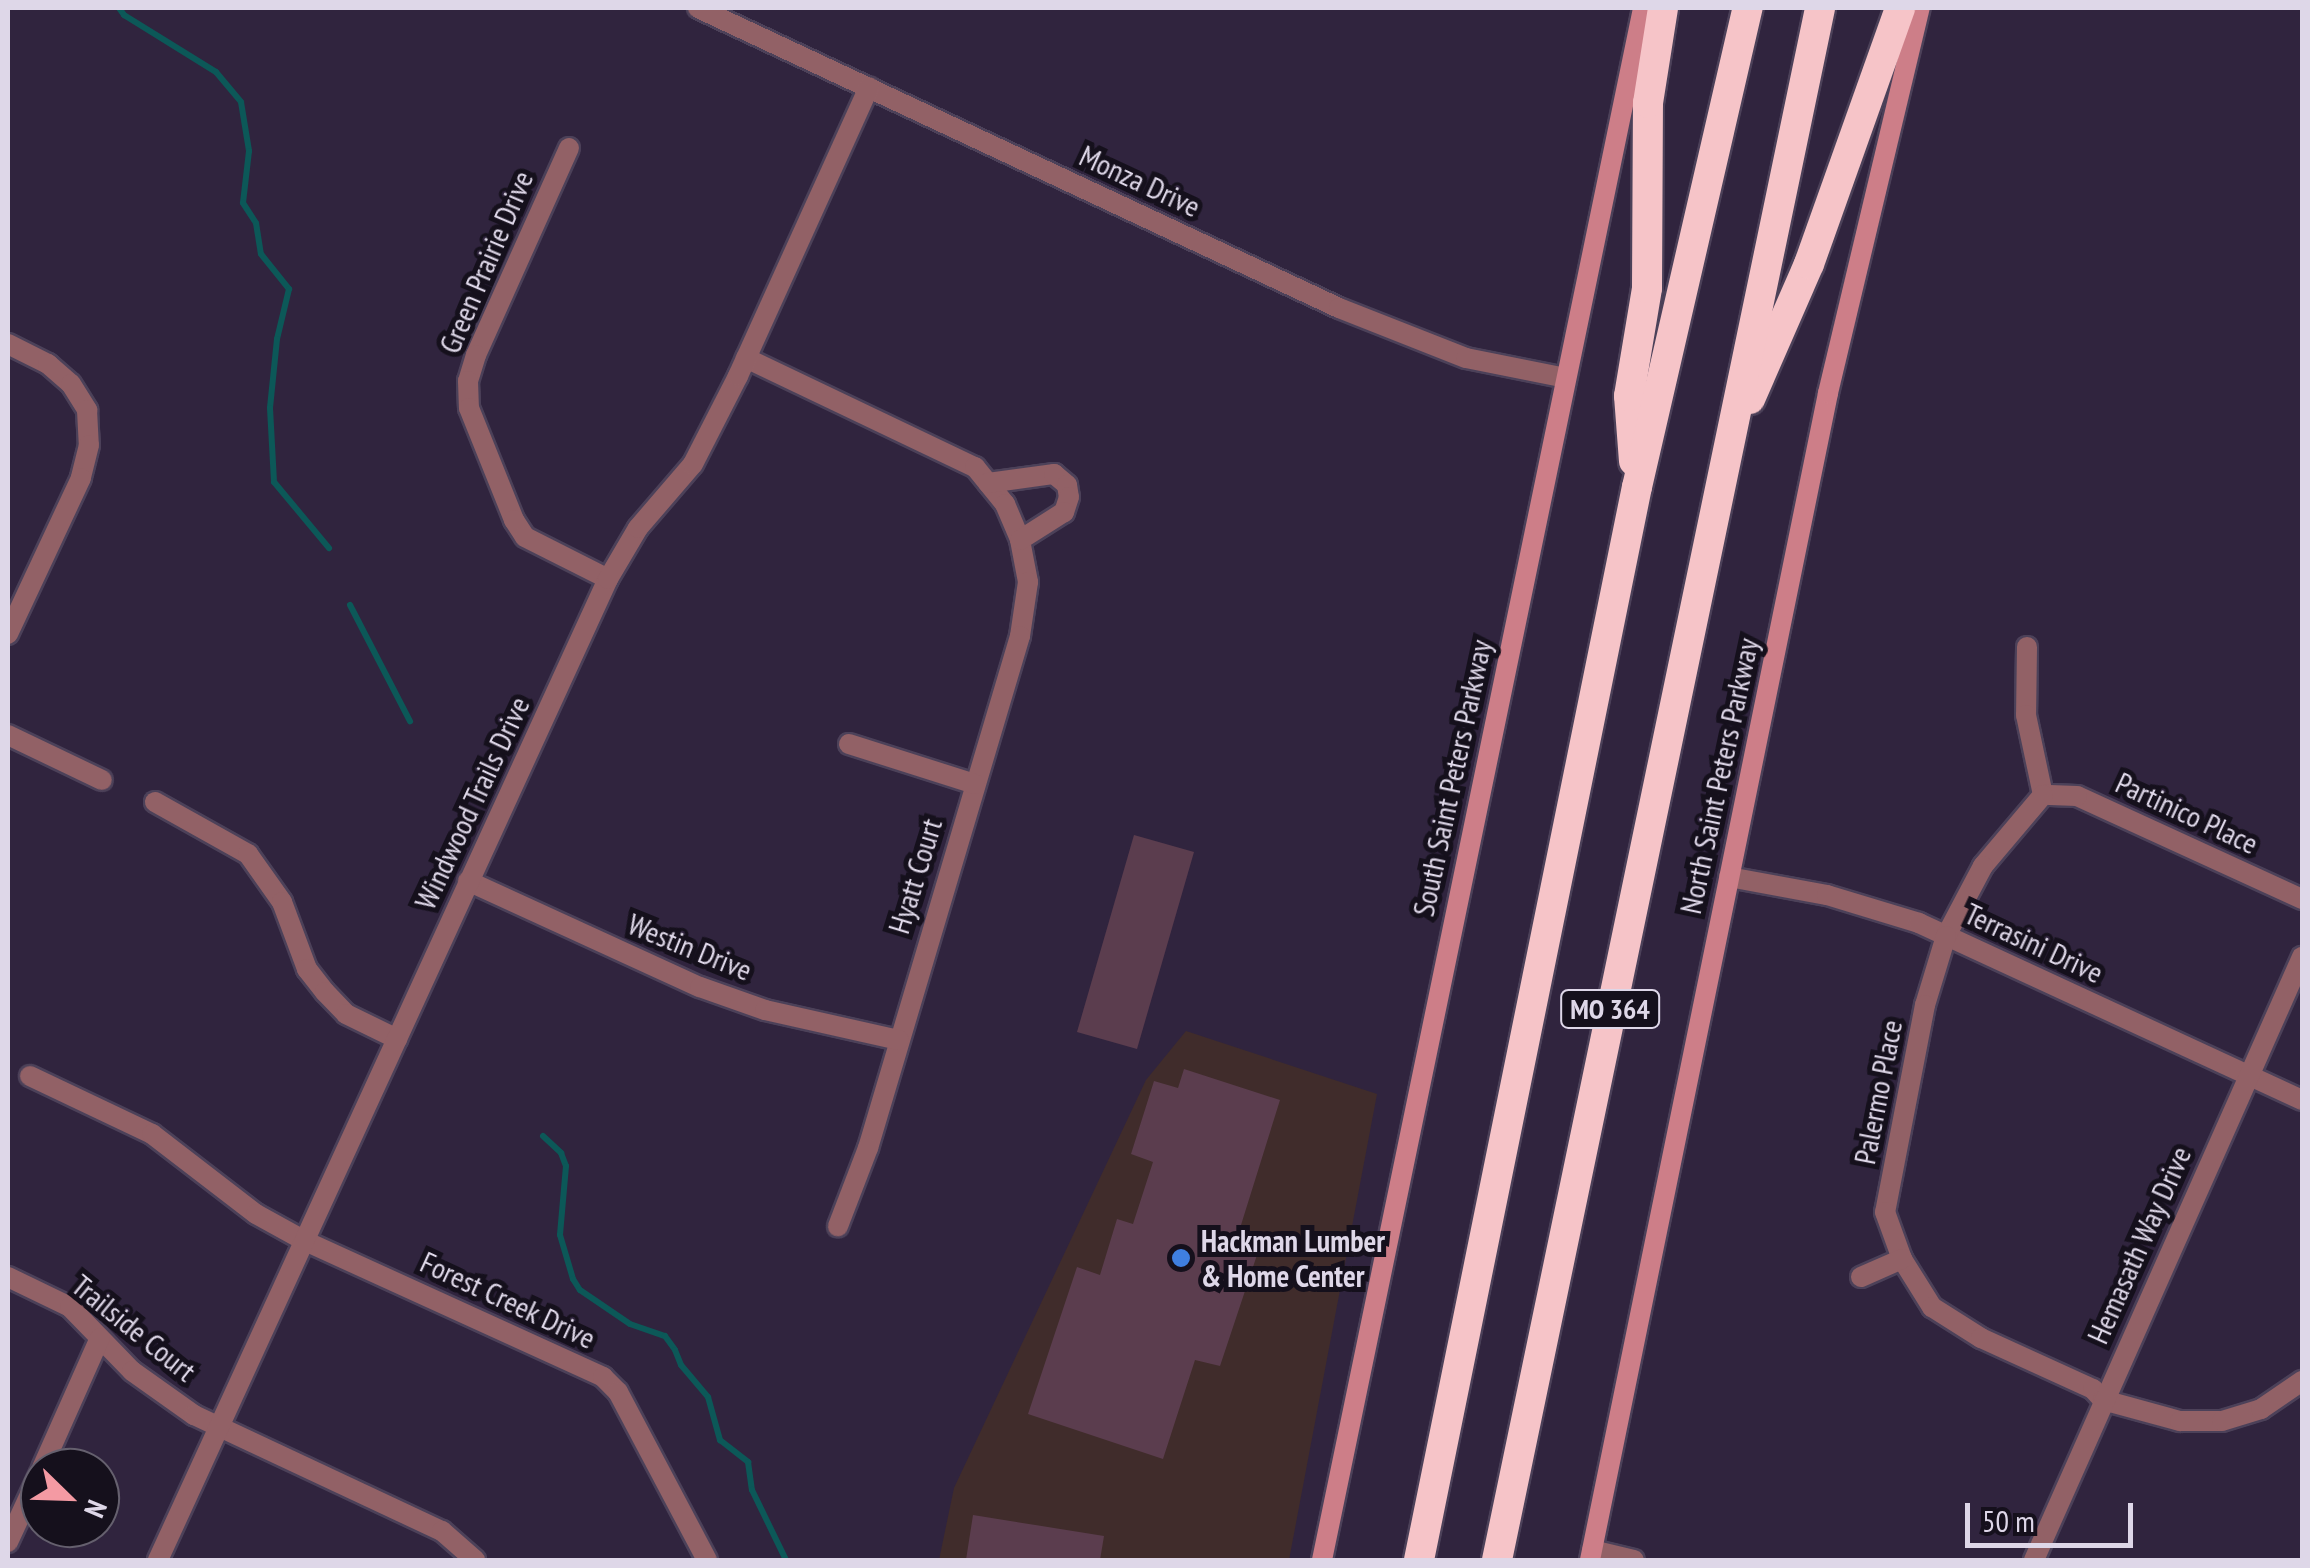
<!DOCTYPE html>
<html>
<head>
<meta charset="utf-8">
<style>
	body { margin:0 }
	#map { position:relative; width:2310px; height:1568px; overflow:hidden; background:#30243e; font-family:"PT Sans Narrow",sans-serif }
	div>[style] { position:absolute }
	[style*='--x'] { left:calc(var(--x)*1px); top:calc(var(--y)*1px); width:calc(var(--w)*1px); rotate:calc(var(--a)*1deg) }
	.commercial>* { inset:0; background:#402c2b }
	.stream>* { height:6px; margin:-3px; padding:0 3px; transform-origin:3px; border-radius:3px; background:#0c5858 }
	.building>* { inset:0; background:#5b3d4e }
	.roads { filter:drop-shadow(2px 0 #4c4159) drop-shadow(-2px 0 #4c4159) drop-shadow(0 2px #4c4159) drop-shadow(0 -2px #4c4159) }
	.street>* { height:20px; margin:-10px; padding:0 10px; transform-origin:10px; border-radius:10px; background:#926166 }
	.secondary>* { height:20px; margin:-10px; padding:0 10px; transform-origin:10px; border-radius:10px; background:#cd7e88 }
	.highway>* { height:30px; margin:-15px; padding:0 15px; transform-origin:15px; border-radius:15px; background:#f6c4c8 }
	.dots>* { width:28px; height:28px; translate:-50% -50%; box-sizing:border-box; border:5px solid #15101c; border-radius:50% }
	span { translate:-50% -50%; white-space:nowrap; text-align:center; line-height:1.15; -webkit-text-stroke:10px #15101c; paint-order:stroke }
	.shield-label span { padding:2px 8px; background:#15101c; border:2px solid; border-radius:8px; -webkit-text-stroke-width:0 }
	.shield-label { font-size:28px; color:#ded7e8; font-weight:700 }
	.street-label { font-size:30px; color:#ded7e8 }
	.poi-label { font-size:30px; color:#ded7e8; font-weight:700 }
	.left { translate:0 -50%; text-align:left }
	.frame { position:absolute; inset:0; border:10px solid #ded7e8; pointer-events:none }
	.north { position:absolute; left:20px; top:1448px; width:100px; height:100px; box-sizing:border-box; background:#15101c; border:2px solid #65606e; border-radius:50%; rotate:113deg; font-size:28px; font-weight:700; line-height:40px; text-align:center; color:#ded7e8 }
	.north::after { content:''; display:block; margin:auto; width:35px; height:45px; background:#f49aa3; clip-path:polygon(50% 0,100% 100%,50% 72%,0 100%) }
	.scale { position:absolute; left:1965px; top:1503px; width:168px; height:45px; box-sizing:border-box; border:5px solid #ded7e8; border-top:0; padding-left:12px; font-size:30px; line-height:35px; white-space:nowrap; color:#ded7e8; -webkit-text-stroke:8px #15101c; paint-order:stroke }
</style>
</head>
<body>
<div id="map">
	<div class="commercial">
		<div style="clip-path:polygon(1186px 1031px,1377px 1094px,1289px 1560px,939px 1560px,954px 1488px,1146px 1080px)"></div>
	</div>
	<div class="stream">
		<div style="--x:119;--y:8;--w:9;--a:54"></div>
		<div style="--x:124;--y:15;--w:108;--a:31.8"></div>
		<div style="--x:216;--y:72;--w:39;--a:50"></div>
		<div style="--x:241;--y:102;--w:50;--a:80.7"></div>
		<div style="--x:249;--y:151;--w:52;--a:96.6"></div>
		<div style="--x:243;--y:203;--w:24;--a:57"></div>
		<div style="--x:256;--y:223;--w:31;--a:81"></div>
		<div style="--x:261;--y:254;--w:45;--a:51.3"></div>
		<div style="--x:289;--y:289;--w:51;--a:103.5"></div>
		<div style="--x:277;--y:339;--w:69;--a:95.8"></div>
		<div style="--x:270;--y:408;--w:74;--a:86.9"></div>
		<div style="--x:274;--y:482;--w:86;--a:50.2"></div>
		<div style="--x:350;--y:605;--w:131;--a:62.7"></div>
		<div style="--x:543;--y:1136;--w:25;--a:43"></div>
		<div style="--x:561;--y:1153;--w:14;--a:69"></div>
		<div style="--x:566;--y:1166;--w:69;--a:95"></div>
		<div style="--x:560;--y:1235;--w:46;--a:73.5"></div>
		<div style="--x:573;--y:1279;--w:13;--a:58"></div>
		<div style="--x:580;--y:1290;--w:60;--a:34.2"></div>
		<div style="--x:630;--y:1324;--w:37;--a:19"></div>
		<div style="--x:665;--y:1336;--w:17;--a:54"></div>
		<div style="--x:675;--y:1350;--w:16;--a:68"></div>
		<div style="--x:681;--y:1365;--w:42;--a:49.8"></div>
		<div style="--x:708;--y:1397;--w:45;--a:74.4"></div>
		<div style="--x:720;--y:1440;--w:36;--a:38"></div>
		<div style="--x:748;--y:1462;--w:28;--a:82"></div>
		<div style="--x:752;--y:1490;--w:78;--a:64.1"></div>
	</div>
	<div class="building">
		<div style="clip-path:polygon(1134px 835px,1194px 852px,1137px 1049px,1077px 1032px)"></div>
		<div style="clip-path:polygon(1184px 1069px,1280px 1100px,1236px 1241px,1259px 1249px,1220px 1366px,1195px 1360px,1163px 1459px,1028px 1414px,1077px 1267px,1100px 1275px,1117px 1219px,1133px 1224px,1153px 1162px,1131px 1154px,1154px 1081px,1178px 1088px)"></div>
		<div style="clip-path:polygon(973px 1515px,1104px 1536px,1100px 1560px,966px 1560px)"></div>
	</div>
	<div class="roads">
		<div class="street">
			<div style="--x:698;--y:8;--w:708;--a:25.08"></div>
			<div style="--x:1339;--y:308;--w:136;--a:21.5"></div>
			<div style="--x:1466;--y:358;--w:102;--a:11.3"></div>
			<div style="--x:569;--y:148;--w:227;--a:114.2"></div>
			<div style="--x:476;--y:355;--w:27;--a:107"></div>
			<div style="--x:468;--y:381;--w:27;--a:88"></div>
			<div style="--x:469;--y:408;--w:121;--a:68.1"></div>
			<div style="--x:514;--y:520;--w:20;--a:57"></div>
			<div style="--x:525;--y:537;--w:93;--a:26.8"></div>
			<div style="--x:8;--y:344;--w:45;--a:26.6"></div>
			<div style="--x:48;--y:364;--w:30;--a:41"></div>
			<div style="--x:71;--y:384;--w:31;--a:58"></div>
			<div style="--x:87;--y:410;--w:35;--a:87"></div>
			<div style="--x:89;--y:445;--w:34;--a:104"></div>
			<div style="--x:81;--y:478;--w:172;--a:115.1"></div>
			<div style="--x:746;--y:358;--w:254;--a:25.5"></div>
			<div style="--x:975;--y:467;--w:48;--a:51"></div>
			<div style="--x:1005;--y:504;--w:39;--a:67"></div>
			<div style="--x:1020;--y:540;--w:43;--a:79.2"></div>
			<div style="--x:1028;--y:582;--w:55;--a:98.4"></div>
			<div style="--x:1020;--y:636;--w:534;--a:106.53"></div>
			<div style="--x:868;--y:1148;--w:84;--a:111"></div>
			<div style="--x:988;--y:483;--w:67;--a:-7.8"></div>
			<div style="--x:1054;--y:474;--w:17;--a:40"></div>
			<div style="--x:1067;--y:485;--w:12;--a:81"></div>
			<div style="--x:1069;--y:497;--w:16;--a:108"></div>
			<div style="--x:1064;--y:512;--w:52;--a:147.5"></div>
			<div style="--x:2027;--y:647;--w:68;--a:90.8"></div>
			<div style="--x:2026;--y:715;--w:82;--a:78"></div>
			<div style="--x:8;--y:735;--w:104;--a:25.6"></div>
			<div style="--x:849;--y:744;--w:132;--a:17.6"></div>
			<div style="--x:155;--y:802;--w:107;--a:29.2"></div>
			<div style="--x:248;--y:854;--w:59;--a:54.7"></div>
			<div style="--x:282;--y:902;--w:72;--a:69.5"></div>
			<div style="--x:307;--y:969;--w:29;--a:52"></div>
			<div style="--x:325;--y:992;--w:30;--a:46"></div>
			<div style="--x:346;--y:1014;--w:57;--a:26.1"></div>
			<div style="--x:1729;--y:877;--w:100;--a:10.4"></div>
			<div style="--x:1827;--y:895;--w:96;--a:16.9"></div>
			<div style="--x:1919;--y:923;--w:422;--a:24.8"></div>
			<div style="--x:468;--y:881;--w:255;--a:24.6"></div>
			<div style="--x:700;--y:987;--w:69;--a:19.5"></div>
			<div style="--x:765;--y:1010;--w:137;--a:12.6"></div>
			<div style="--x:2302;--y:899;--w:247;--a:-155.4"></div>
			<div style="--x:2077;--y:796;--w:34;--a:-178"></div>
			<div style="--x:2043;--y:795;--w:93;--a:130.2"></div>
			<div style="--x:1983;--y:866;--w:79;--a:117.9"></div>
			<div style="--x:1946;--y:936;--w:72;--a:106.9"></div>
			<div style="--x:1925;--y:1005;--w:211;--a:100.9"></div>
			<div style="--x:1885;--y:1212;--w:50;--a:70.1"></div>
			<div style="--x:1902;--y:1259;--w:57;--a:58"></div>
			<div style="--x:1932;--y:1307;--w:58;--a:32.3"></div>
			<div style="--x:1981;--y:1338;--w:123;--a:24.5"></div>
			<div style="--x:2093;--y:1389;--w:15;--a:48"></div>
			<div style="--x:2103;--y:1400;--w:80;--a:15.3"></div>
			<div style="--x:2180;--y:1421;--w:42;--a:0"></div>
			<div style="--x:2222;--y:1421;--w:41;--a:-17.1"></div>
			<div style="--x:2261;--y:1409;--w:50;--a:-34.3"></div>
			<div style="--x:30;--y:1076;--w:135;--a:25.4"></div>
			<div style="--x:152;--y:1134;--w:131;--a:37.6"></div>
			<div style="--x:256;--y:1214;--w:56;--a:28.9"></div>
			<div style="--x:305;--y:1241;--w:328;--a:24.5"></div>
			<div style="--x:603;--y:1377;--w:21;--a:45"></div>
			<div style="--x:618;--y:1392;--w:190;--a:62.1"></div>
			<div style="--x:8;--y:1277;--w:69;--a:25.8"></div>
			<div style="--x:70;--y:1307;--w:89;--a:45.9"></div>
			<div style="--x:132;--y:1371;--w:76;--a:35.4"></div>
			<div style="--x:194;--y:1415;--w:274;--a:25.1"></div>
			<div style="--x:442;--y:1531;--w:44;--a:41.3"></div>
			<div style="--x:1861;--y:1277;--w:45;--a:-23.7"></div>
			<div style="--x:42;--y:1468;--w:142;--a:-66"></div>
			<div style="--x:8;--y:1542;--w:76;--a:-65.1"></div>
			<div style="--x:1592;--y:1550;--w:43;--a:13.4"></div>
			<div style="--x:158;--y:1560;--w:1079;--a:-65.36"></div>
			<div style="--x:608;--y:579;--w:59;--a:-59.5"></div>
			<div style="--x:638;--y:528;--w:84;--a:-49.3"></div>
			<div style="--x:693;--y:464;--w:99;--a:-62.9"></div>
			<div style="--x:738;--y:376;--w:317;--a:-65.6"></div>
			<div style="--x:2034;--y:1560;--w:660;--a:-66.04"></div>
		</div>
		<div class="secondary">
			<div style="--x:1322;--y:1560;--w:1585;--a:-78.31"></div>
			<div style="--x:1590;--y:1560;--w:1191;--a:-78.47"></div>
			<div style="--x:1828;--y:393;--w:396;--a:-76.6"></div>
		</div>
		<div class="highway">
			<div style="--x:1750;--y:399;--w:147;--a:-66.4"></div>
			<div style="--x:1809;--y:264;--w:272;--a:-70.4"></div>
			<div style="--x:1634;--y:461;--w:65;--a:-94.4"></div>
			<div style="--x:1629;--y:396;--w:109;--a:-80.5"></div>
			<div style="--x:1647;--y:288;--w:185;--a:-89.7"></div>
			<div style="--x:1648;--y:103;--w:96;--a:-81"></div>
			<div style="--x:1419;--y:1560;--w:1095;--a:-78.52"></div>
			<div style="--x:1637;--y:487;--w:492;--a:-77"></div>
			<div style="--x:1497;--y:1560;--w:1585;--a:-78.24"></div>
		</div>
	</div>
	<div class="dots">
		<div style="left:1181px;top:1258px;background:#3f7fe0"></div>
	</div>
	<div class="shield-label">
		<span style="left:1610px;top:1009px">MO 364</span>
	</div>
	<div class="street-label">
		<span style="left:1140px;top:181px;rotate:25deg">Monza Drive</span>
		<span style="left:486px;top:262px;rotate:-67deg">Green Prairie Drive</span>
		<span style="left:1719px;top:776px;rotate:-78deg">North Saint Peters Parkway</span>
		<span style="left:1452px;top:778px;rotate:-78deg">South Saint Peters Parkway</span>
		<span style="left:472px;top:803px;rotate:-65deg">Windwood Trails Drive</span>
		<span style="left:2187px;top:813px;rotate:25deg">Partinico Place</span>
		<span style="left:915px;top:876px;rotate:-73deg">Hyatt Court</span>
		<span style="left:2034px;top:943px;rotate:25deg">Terrasini Drive</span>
		<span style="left:690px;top:947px;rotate:22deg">Westin Drive</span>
		<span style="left:1878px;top:1092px;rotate:-79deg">Palermo Place</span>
		<span style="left:2139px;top:1245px;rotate:-66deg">Hemasath Way Drive</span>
		<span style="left:508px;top:1300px;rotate:25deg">Forest Creek Drive</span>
		<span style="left:134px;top:1328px;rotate:39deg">Trailside Court</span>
	</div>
	<div class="poi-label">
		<span class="left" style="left:1201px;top:1258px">Hackman Lumber<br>&amp; Home Center</span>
	</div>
	<div class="frame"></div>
	<div class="north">N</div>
	<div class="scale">50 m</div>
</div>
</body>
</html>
